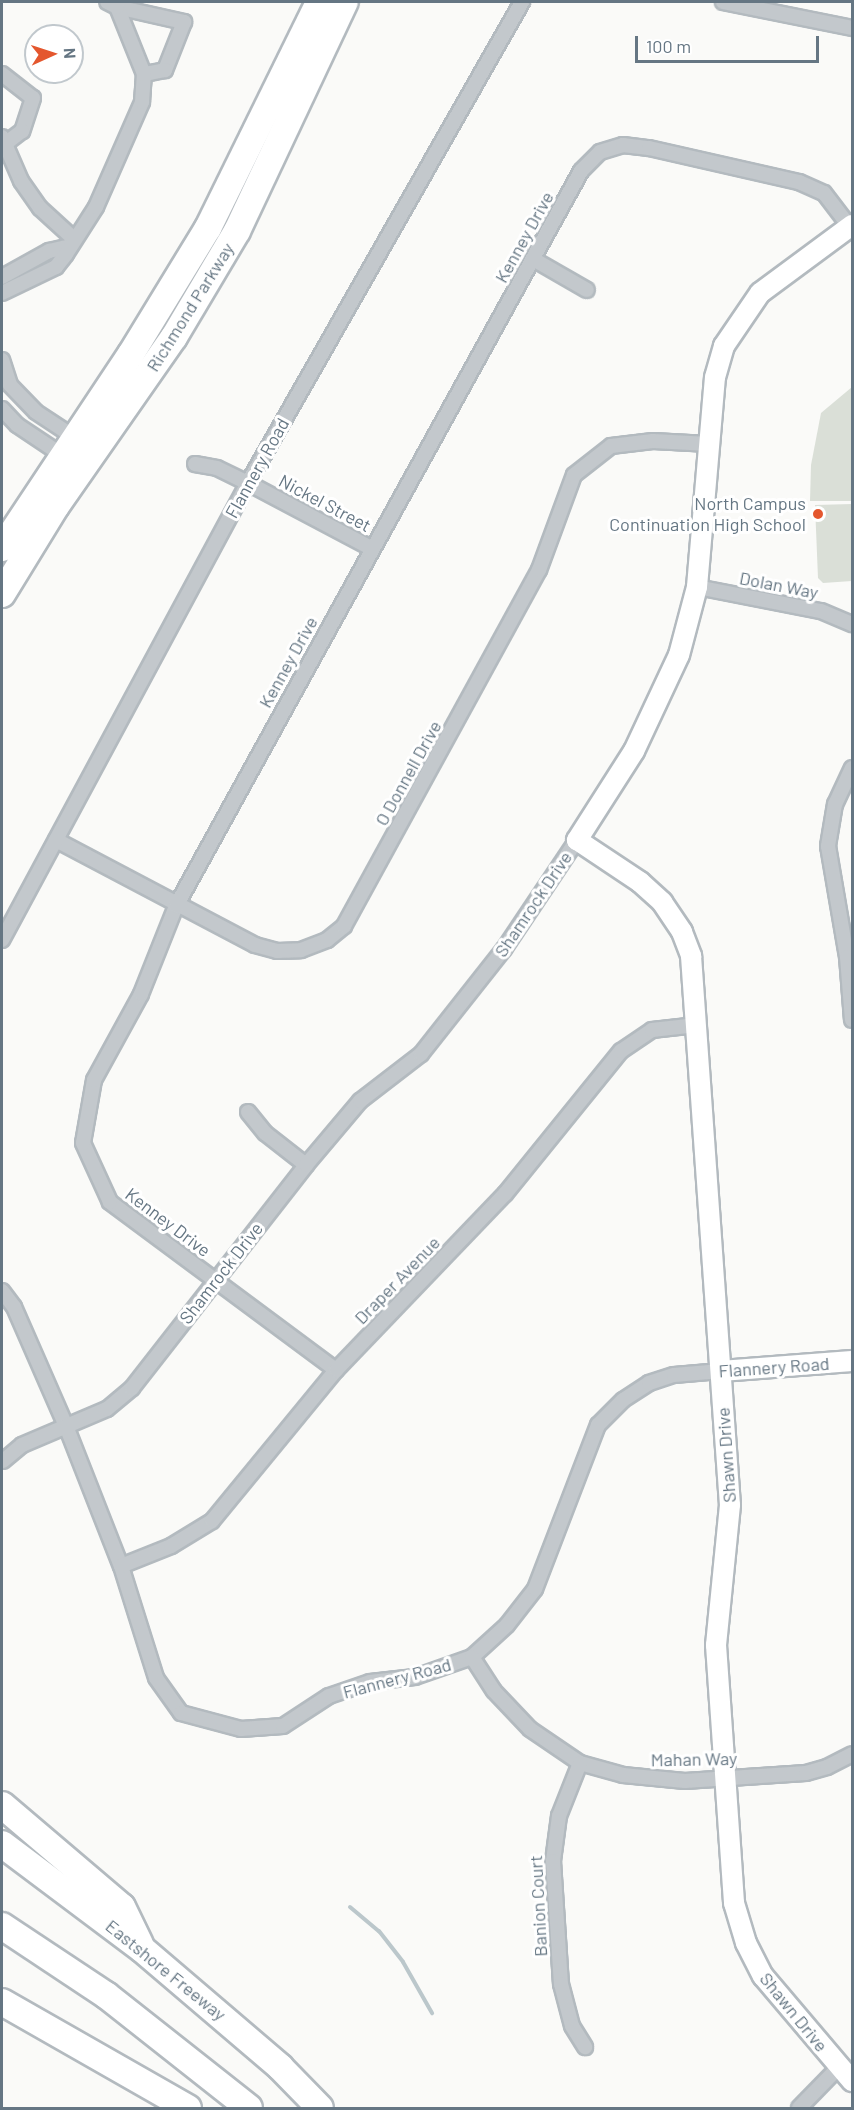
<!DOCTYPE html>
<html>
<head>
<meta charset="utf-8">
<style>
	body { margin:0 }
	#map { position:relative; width:854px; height:2110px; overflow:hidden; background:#fafaf8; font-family:Barlow,sans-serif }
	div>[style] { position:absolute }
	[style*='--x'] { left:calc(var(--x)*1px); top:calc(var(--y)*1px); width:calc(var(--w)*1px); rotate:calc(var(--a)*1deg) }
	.green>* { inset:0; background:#dadfd7 }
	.stream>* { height:4px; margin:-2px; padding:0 2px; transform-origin:2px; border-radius:2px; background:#bbc7cb }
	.roads { filter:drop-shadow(2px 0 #b3babf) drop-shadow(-2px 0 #b3babf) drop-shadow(0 2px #b3babf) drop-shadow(0 -2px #b3babf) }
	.street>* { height:14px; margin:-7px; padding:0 7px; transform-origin:7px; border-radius:7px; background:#c3c8cc }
	.secondary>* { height:20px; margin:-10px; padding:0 10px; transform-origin:10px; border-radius:10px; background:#fff }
	.highway>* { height:26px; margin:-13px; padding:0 13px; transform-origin:13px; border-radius:13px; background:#fff }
	.dots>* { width:16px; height:16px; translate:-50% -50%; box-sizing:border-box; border:3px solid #fff; border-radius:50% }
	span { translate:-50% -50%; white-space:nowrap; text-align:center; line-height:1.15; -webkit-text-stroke:6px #fff; paint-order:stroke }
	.street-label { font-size:18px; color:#657683 }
	.poi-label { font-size:18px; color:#657683 }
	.right { translate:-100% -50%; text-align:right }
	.frame { position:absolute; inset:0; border:3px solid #657683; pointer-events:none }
	.north { position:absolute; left:24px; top:24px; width:60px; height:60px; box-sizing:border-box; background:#fff; border:2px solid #c1c8cd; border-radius:50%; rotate:87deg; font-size:16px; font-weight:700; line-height:24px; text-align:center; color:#657683 }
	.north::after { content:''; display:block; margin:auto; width:21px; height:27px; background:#e4572e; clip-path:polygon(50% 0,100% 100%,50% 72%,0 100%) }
	.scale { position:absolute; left:635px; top:36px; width:184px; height:27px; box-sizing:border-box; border:3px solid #657683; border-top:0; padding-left:8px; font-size:18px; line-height:21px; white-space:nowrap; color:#657683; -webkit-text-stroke:4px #fff; paint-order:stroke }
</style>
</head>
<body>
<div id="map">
	<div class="green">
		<div style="clip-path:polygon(852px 387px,852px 501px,810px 501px,811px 465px,821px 413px)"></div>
		<div style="clip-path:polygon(852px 504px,852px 581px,823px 583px,818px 578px,815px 505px)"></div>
	</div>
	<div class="stream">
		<div style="--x:350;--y:1907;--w:38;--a:40"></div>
		<div style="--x:379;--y:1931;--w:39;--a:52"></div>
		<div style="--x:403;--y:1962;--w:59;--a:60.4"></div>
	</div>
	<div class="roads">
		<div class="street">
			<div style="--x:723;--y:2;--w:132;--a:11.4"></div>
			<div style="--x:117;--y:7;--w:69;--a:12.6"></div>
			<div style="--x:184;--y:22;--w:52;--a:111.6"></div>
			<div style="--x:165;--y:70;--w:21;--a:169"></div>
			<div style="--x:2;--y:74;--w:39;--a:38"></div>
			<div style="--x:33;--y:98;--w:35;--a:108"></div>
			<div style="--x:22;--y:131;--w:20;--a:143"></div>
			<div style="--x:2;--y:137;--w:48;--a:66.6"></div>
			<div style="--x:21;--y:181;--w:33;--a:55"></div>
			<div style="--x:40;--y:208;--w:46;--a:42.4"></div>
			<div style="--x:533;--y:259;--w:62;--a:29.9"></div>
			<div style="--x:2;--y:277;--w:54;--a:-29"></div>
			<div style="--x:49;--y:251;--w:22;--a:-13"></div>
			<div style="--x:2;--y:293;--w:60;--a:-25.7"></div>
			<div style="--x:56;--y:267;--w:16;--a:-52"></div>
			<div style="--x:66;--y:254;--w:56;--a:-57.4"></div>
			<div style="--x:96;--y:207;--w:115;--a:-66.3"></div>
			<div style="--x:142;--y:102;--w:28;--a:-86"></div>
			<div style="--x:144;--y:74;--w:72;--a:-111.9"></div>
			<div style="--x:117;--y:7;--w:11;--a:-153"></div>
			<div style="--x:2;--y:360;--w:26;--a:72"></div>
			<div style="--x:10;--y:385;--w:37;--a:46"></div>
			<div style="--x:36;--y:412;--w:53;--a:33.4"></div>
			<div style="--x:2;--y:409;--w:22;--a:47"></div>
			<div style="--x:17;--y:425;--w:61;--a:33.7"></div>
			<div style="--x:195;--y:464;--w:22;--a:10"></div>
			<div style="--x:217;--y:468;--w:34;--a:26"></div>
			<div style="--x:248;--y:483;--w:139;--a:27.9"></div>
			<div style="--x:697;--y:587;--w:126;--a:11"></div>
			<div style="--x:821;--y:611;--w:34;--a:23"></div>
			<div style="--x:852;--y:768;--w:40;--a:115"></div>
			<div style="--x:835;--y:804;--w:43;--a:99.5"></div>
			<div style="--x:828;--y:846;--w:113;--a:80.3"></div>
			<div style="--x:847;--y:957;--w:63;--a:85.5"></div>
			<div style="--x:56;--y:840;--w:225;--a:27.8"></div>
			<div style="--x:255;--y:945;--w:23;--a:15"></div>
			<div style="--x:277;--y:951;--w:24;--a:-2"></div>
			<div style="--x:301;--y:950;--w:28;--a:-21"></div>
			<div style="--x:327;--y:940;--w:22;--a:-39"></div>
			<div style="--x:344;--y:926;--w:406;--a:-61.3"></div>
			<div style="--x:539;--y:570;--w:101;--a:-69.8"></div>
			<div style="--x:574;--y:475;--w:47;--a:-38.1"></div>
			<div style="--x:611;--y:446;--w:42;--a:-6.8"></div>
			<div style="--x:653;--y:441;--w:56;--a:3.1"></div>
			<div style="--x:2;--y:940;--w:519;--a:-61.71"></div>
			<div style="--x:248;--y:483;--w:554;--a:-60.33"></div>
			<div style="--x:248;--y:1112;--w:27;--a:51"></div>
			<div style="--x:265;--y:1133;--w:52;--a:38"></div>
			<div style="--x:2;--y:1291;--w:20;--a:53"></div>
			<div style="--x:14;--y:1307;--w:130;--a:66.4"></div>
			<div style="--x:66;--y:1426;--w:150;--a:68.6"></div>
			<div style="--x:121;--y:1566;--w:117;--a:72.6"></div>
			<div style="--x:156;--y:1678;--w:43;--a:54.5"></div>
			<div style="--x:181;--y:1713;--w:62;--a:14.9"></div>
			<div style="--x:241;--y:1729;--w:42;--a:-4.1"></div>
			<div style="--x:283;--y:1726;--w:55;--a:-33.1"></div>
			<div style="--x:329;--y:1696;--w:43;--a:-18.9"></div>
			<div style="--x:370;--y:1682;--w:45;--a:-6.3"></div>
			<div style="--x:415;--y:1677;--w:60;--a:-19.3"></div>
			<div style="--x:472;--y:1657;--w:47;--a:-42.4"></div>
			<div style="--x:507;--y:1625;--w:46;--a:-52.1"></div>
			<div style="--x:535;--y:1589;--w:176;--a:-69"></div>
			<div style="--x:598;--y:1425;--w:35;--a:-45"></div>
			<div style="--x:623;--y:1400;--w:31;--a:-33"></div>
			<div style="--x:649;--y:1383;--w:26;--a:-18"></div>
			<div style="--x:674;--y:1375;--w:47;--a:-4.9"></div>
			<div style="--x:336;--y:1370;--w:282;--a:-143.4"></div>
			<div style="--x:110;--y:1202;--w:65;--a:-114.6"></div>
			<div style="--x:83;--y:1143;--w:64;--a:-80.1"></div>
			<div style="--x:94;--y:1080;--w:98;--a:-61.3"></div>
			<div style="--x:141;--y:994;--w:95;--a:-68.3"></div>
			<div style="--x:176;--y:906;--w:839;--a:-61.14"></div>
			<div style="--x:581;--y:171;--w:27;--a:-45"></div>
			<div style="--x:600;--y:152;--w:24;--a:-17"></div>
			<div style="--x:623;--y:145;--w:26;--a:7"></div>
			<div style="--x:649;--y:148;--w:154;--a:12.8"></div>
			<div style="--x:799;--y:182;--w:27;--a:24"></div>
			<div style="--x:824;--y:193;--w:43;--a:52.6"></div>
			<div style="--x:3;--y:1461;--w:25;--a:-40"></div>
			<div style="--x:22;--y:1445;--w:92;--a:-23"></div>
			<div style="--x:107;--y:1409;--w:33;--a:-40"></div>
			<div style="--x:132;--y:1388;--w:283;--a:-52"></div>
			<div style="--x:306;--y:1165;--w:84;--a:-49.8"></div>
			<div style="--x:360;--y:1101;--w:77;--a:-37.6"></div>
			<div style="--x:421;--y:1054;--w:134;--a:-51.7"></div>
			<div style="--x:504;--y:949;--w:131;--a:-56.2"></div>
			<div style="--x:121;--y:1566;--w:54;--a:-21.8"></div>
			<div style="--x:171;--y:1546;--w:48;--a:-31.4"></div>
			<div style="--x:212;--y:1521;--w:195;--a:-50.6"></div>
			<div style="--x:336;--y:1370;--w:244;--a:-46.2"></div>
			<div style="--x:505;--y:1194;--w:184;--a:-51"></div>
			<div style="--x:621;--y:1051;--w:37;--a:-34"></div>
			<div style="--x:652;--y:1030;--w:45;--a:-6.3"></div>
			<div style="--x:472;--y:1657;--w:40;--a:57.1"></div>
			<div style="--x:494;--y:1691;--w:52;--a:46.5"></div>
			<div style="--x:530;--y:1729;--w:60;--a:34.2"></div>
			<div style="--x:580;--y:1763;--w:45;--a:15.6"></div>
			<div style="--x:623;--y:1775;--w:62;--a:5.5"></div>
			<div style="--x:685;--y:1781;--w:121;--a:-3.8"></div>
			<div style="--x:806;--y:1773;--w:22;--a:-16"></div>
			<div style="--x:827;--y:1767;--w:28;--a:-27"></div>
			<div style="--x:580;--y:1763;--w:57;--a:111.6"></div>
			<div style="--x:559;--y:1816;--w:45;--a:97.6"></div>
			<div style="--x:553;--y:1861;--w:123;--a:86.3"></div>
			<div style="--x:561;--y:1984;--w:43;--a:75.3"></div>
			<div style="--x:572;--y:2026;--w:25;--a:58"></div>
			<div style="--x:799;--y:2108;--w:57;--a:-45.7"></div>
		</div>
		<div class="secondary">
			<div style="--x:852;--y:225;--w:114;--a:143.5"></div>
			<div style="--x:760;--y:293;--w:64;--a:124.2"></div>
			<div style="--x:724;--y:346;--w:32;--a:106"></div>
			<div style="--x:715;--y:377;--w:211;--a:94.9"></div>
			<div style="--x:697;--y:587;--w:70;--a:104.8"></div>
			<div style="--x:679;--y:655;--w:106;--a:115.1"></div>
			<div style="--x:634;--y:751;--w:106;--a:122.6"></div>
			<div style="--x:577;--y:840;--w:76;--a:33.7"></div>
			<div style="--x:640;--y:882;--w:30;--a:42"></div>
			<div style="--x:662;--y:902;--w:36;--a:56"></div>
			<div style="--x:682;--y:932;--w:26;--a:69"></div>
			<div style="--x:691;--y:956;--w:550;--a:85.94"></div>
			<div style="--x:730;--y:1505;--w:141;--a:95.7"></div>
			<div style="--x:716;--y:1645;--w:259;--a:86"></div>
			<div style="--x:734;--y:1903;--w:42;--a:73.3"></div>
			<div style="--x:746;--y:1943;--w:37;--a:63"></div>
			<div style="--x:763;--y:1976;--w:138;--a:49.7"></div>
			<div style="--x:721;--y:1371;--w:131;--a:-4.4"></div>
		</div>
		<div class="highway">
			<div style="--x:2;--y:548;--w:233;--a:-56.4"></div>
			<div style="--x:131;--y:354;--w:148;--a:-58.6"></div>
			<div style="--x:208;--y:228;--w:252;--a:-63.8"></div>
			<div style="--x:2;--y:594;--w:103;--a:-58.5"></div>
			<div style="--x:56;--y:506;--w:206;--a:-55.1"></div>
			<div style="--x:174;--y:337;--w:123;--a:-59.3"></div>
			<div style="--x:237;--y:231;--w:253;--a:-64.8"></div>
			<div style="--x:2;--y:1805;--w:157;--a:40.4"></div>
			<div style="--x:122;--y:1907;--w:41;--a:64.1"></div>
			<div style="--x:2;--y:1844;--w:175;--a:36.9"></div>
			<div style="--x:142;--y:1949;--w:182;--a:40.5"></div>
			<div style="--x:280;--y:2067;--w:57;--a:45.7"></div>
			<div style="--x:2;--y:1926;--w:125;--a:33.6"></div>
			<div style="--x:106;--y:1995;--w:182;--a:38.3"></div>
			<div style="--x:2;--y:2002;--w:214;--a:29.7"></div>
		</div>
	</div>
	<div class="dots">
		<div style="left:818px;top:514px;background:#e4572e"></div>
	</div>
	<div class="street-label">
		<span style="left:524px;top:237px;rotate:-61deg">Kenney Drive</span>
		<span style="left:190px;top:307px;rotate:-58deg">Richmond Parkway</span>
		<span style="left:257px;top:468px;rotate:-61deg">Flannery Road</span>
		<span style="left:325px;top:503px;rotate:28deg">Nickel Street</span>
		<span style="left:779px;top:585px;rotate:11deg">Dolan Way</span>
		<span style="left:288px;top:662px;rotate:-61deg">Kenney Drive</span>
		<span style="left:408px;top:773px;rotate:-61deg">O Donnell Drive</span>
		<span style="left:533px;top:904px;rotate:-56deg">Shamrock Drive</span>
		<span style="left:168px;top:1222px;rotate:37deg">Kenney Drive</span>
		<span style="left:221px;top:1273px;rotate:-52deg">Shamrock Drive</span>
		<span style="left:397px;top:1280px;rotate:-46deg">Draper Avenue</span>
		<span style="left:774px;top:1367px;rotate:-4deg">Flannery Road</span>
		<span style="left:726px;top:1455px;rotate:-94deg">Shawn Drive</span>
		<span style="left:397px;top:1678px;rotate:-15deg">Flannery Road</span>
		<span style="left:694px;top:1759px;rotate:-1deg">Mahan Way</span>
		<span style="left:538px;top:1906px;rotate:-93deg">Banion Court</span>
		<span style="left:166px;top:1970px;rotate:39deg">Eastshore Freeway</span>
		<span style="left:794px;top:2012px;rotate:51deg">Shawn Drive</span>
	</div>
	<div class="poi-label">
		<span class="right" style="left:806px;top:514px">North Campus<br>Continuation High School</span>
	</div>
	<div class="frame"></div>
	<div class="north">N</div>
	<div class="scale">100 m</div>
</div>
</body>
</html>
